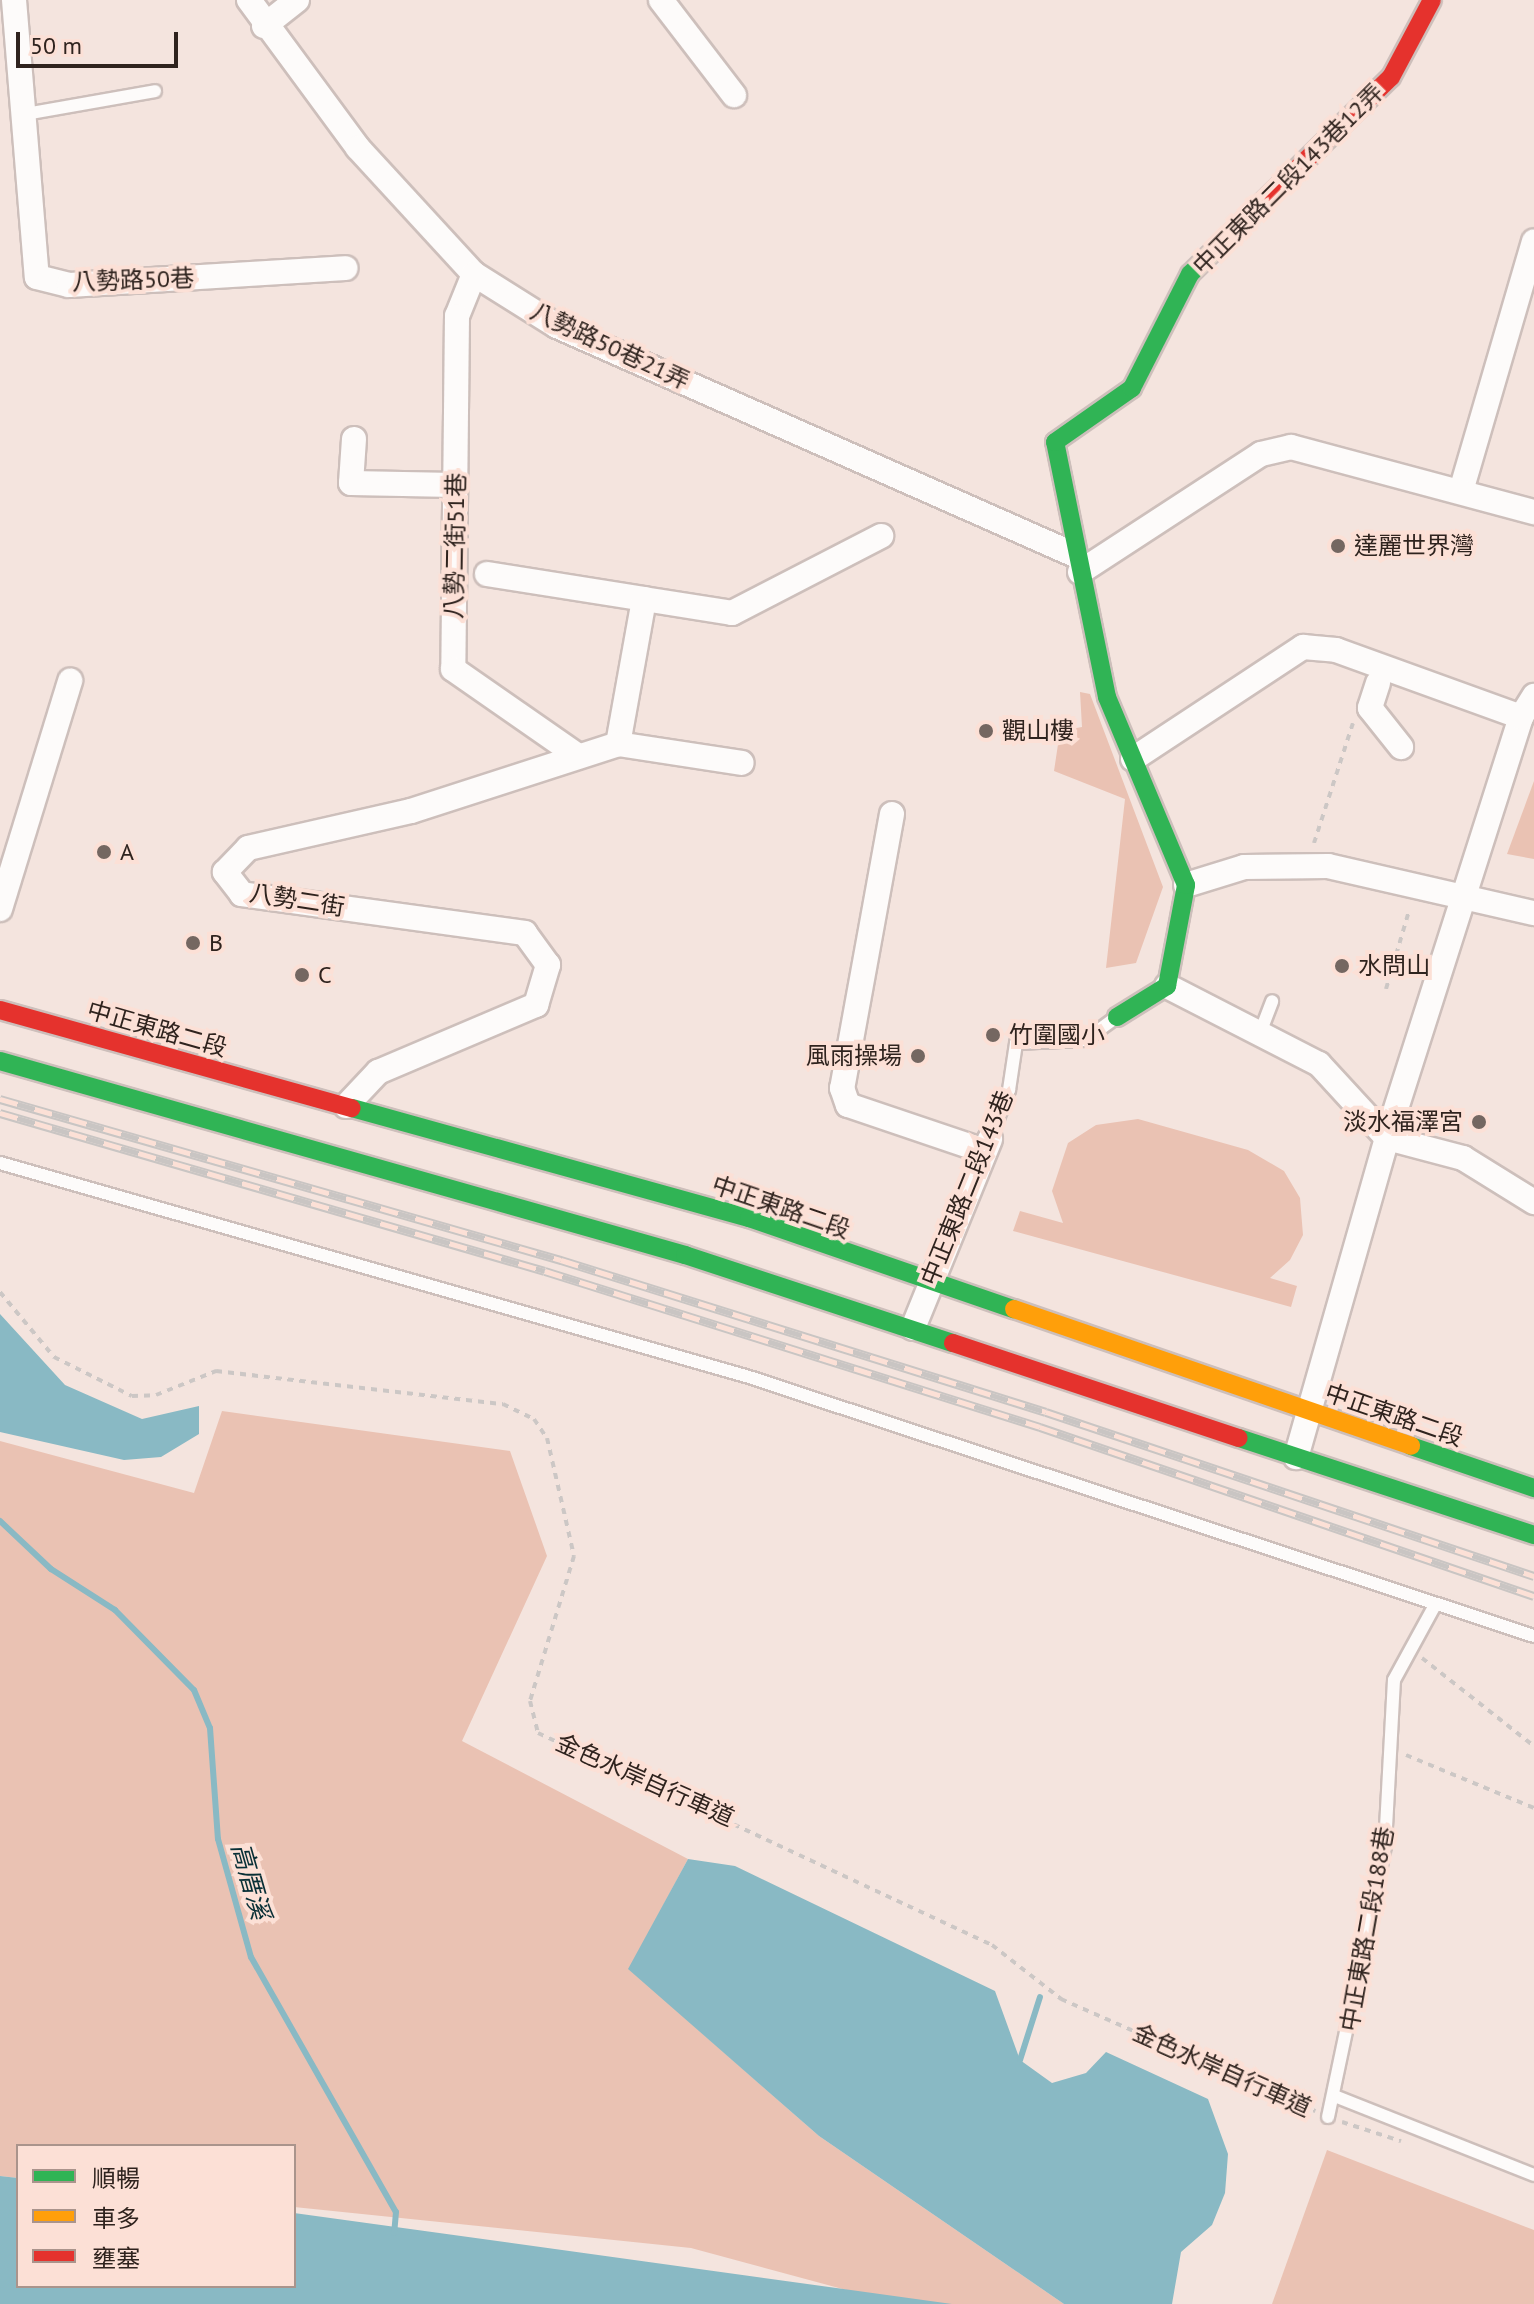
<!DOCTYPE html>
<html>
<head>
<meta charset="utf-8">
<style>
	body { margin:0 }
	#map { position:relative; width:1534px; height:2304px; overflow:hidden; background:#f4e4de; font-family:"PT Sans","Noto Sans TC",sans-serif }
	div>[style] { position:absolute }
	[style*='--x'] { left:calc(var(--x)*1px); top:calc(var(--y)*1px); width:calc(var(--w)*1px); rotate:calc(var(--a)*1deg) }
	.green>* { inset:0; background:#eac2b3 }
	.water>* { inset:0; background:#89b9c4 }
	.stream>* { height:6px; margin:-3px; padding:0 3px; transform-origin:3px; border-radius:3px; background:#89b9c4 }
	.path>* { height:4px; margin-top:-2px; transform-origin:0; background:repeating-linear-gradient(90deg,#ccc7c5 0 6px,transparent 0 12px) }
	.roads { filter:drop-shadow(2px 0 #cdbfbb) drop-shadow(-2px 0 #cdbfbb) drop-shadow(0 2px #cdbfbb) drop-shadow(0 -2px #cdbfbb) }
	.lane>* { height:12px; margin:-6px; padding:0 6px; transform-origin:6px; border-radius:6px; background:#fdfbfa }
	.street>* { height:24px; margin:-12px; padding:0 12px; transform-origin:12px; border-radius:12px; background:#fdfbfa }
	.fast>* { height:18px; margin:-9px; padding:0 9px; transform-origin:9px; border-radius:9px; background:#30b455 }
	.slow>* { height:18px; margin:-9px; padding:0 9px; transform-origin:9px; border-radius:9px; background:#ff9f0a }
	.jam>* { height:18px; margin:-9px; padding:0 9px; transform-origin:9px; border-radius:9px; background:#e5322d }
	.rail>* { height:9px; margin-top:-4.5px; transform-origin:0; background:repeating-linear-gradient(90deg,#fce0d6 0 18px,#c9c5c3 0 36px); box-sizing:border-box; border-block:2px solid #c9c5c3 }
	.dots>* { width:22px; height:22px; translate:-50% -50%; box-sizing:border-box; border:4px solid #fce0d6; border-radius:50% }
	span { translate:-50% -50%; white-space:nowrap; text-align:center; line-height:1.15; -webkit-text-stroke:8px #fce0d6; paint-order:stroke }
	.street-label { font-size:24px; color:#2f231e }
	.poi-label { font-size:24px; color:#2f231e }
	.left { translate:0 -50%; text-align:left }
	.right { translate:-100% -50%; text-align:right }
	.water-label { font-size:26px; color:#082f36; font-style:italic }
	.legend { position:absolute; left:16px; top:2144px; width:280px; height:144px; box-sizing:border-box; background:#fce0d6; border:2px solid #aa948c; margin:0; padding:10px 14px; list-style:none; font-size:24px; color:#2f231e }
	.legend li { display:flex; align-items:center; gap:16px; height:40px }
	.legend b { width:40px; border:2px solid #aa948c }
	.scale { position:absolute; left:16px; top:32px; width:162px; height:36px; box-sizing:border-box; border:4px solid #2f231e; border-top:0; padding-left:10px; font-size:24px; line-height:28px; white-space:nowrap; color:#2f231e; -webkit-text-stroke:6px #fce0d6; paint-order:stroke }
</style>
</head>
<body>
<div id="map">
	<div class="green">
		<div style="clip-path:polygon(1080px 692px,1090px 694px,1163px 887px,1136px 963px,1106px 968px,1125px 799px,1054px 771px,1060px 731px,1082px 727px)"></div>
		<div style="clip-path:polygon(1534px 781px,1534px 859px,1507px 854px)"></div>
		<div style="clip-path:polygon(1138px 1119px,1248px 1150px,1284px 1171px,1300px 1198px,1303px 1235px,1290px 1260px,1270px 1278px,1297px 1286px,1291px 1307px,1013px 1231px,1020px 1211px,1063px 1223px,1052px 1191px,1068px 1143px,1096px 1125px)"></div>
		<div style="clip-path:polygon(222px 1411px,510px 1451px,547px 1556px,462px 1741px,688px 1859px,629px 1969px,819px 2136px,1064px 2304px,898px 2304px,691px 2248px,294px 2207px,294px 2146px,18px 2146px,18px 2178px,0 2176px,0 1441px,194px 1493px)"></div>
		<div style="clip-path:polygon(1327px 2150px,1534px 2230px,1534px 2304px,1272px 2304px)"></div>
	</div>
	<div class="water">
		<div style="clip-path:polygon(0 1314px,65px 1385px,142px 1419px,199px 1406px,199px 1434px,161px 1457px,124px 1460px,0 1432px)"></div>
		<div style="clip-path:polygon(688px 1859px,735px 1866px,995px 1991px,1020px 2060px,1052px 2083px,1086px 2073px,1106px 2052px,1208px 2099px,1228px 2154px,1225px 2193px,1212px 2225px,1181px 2252px,1172px 2304px,1064px 2304px,819px 2136px,628px 1969px)"></div>
		<div style="clip-path:polygon(0 2176px,18px 2178px,18px 2286px,294px 2286px,294px 2213px,952px 2304px,0 2304px)"></div>
	</div>
	<div class="stream">
		<div style="--x:0;--y:1521;--w:70;--a:43.3"></div>
		<div style="--x:51;--y:1569;--w:76;--a:32.6"></div>
		<div style="--x:115;--y:1610;--w:112;--a:45.4"></div>
		<div style="--x:194;--y:1690;--w:41;--a:67.2"></div>
		<div style="--x:210;--y:1728;--w:111;--a:85.9"></div>
		<div style="--x:218;--y:1839;--w:123;--a:74.4"></div>
		<div style="--x:251;--y:1957;--w:293;--a:60.4"></div>
		<div style="--x:396;--y:2212;--w:21;--a:95"></div>
		<div style="--x:1020;--y:2060;--w:66;--a:-72.4"></div>
	</div>
	<div class="path">
		<div style="--x:1314;--y:843;--w:126;--a:-72"></div>
		<div style="--x:1386;--y:989;--w:81;--a:-73.6"></div>
		<div style="--x:0;--y:1292;--w:85;--a:50.3"></div>
		<div style="--x:54;--y:1357;--w:87;--a:26.6"></div>
		<div style="--x:132;--y:1396;--w:24;--a:-2"></div>
		<div style="--x:156;--y:1395;--w:65;--a:-21.8"></div>
		<div style="--x:216;--y:1371;--w:289;--a:6.6"></div>
		<div style="--x:503;--y:1404;--w:34;--a:26"></div>
		<div style="--x:534;--y:1419;--w:23;--a:56"></div>
		<div style="--x:547;--y:1438;--w:121;--a:77.1"></div>
		<div style="--x:574;--y:1556;--w:152;--a:106.9"></div>
		<div style="--x:530;--y:1701;--w:33;--a:76"></div>
		<div style="--x:538;--y:1733;--w:501;--a:25.03"></div>
		<div style="--x:992;--y:1945;--w:88;--a:38"></div>
		<div style="--x:1061;--y:1999;--w:278;--a:23.8"></div>
		<div style="--x:1422;--y:1658;--w:142;--a:38.2"></div>
		<div style="--x:1406;--y:1755;--w:139;--a:22.5"></div>
		<div style="--x:1342;--y:2122;--w:62;--a:17.9"></div>
	</div>
	<div class="roads">
		<div class="lane">
			<div style="--x:25;--y:114;--w:132;--a:-10"></div>
			<div style="--x:1260;--y:1033;--w:34;--a:-69"></div>
			<div style="--x:990;--y:1139;--w:53;--a:-68.8"></div>
			<div style="--x:1009;--y:1090;--w:48;--a:-81.5"></div>
			<div style="--x:1016;--y:1043;--w:69;--a:-2.5"></div>
			<div style="--x:1085;--y:1040;--w:36;--a:-36"></div>
			<div style="--x:0;--y:1163;--w:776;--a:15.94"></div>
			<div style="--x:746;--y:1376;--w:830;--a:18.26"></div>
			<div style="--x:1337;--y:2097;--w:212;--a:21.6"></div>
			<div style="--x:1328;--y:2117;--w:277;--a:-78.1"></div>
			<div style="--x:1385;--y:1846;--w:166;--a:-86.9"></div>
			<div style="--x:1394;--y:1680;--w:85;--a:-61.3"></div>
		</div>
		<div class="street">
			<div style="--x:14;--y:0;--w:278;--a:85.3"></div>
			<div style="--x:37;--y:277;--w:33;--a:14"></div>
			<div style="--x:69;--y:285;--w:277;--a:-3.5"></div>
			<div style="--x:249;--y:0;--w:184;--a:53.6"></div>
			<div style="--x:358;--y:148;--w:171;--a:47.4"></div>
			<div style="--x:474;--y:274;--w:98;--a:32.1"></div>
			<div style="--x:557;--y:326;--w:566;--a:23.85"></div>
			<div style="--x:661;--y:0;--w:120;--a:52.5"></div>
			<div style="--x:264;--y:26;--w:42;--a:-38.2"></div>
			<div style="--x:474;--y:274;--w:45;--a:112"></div>
			<div style="--x:457;--y:316;--w:353;--a:90.6"></div>
			<div style="--x:453;--y:669;--w:152;--a:34.8"></div>
			<div style="--x:354;--y:439;--w:44;--a:93.9"></div>
			<div style="--x:351;--y:483;--w:104;--a:1.1"></div>
			<div style="--x:1461;--y:491;--w:260;--a:-73.7"></div>
			<div style="--x:1080;--y:572;--w:216;--a:-33.1"></div>
			<div style="--x:1261;--y:454;--w:31;--a:-13"></div>
			<div style="--x:1291;--y:447;--w:252;--a:15"></div>
			<div style="--x:487;--y:574;--w:159;--a:9"></div>
			<div style="--x:1378;--y:683;--w:26;--a:108"></div>
			<div style="--x:1370;--y:708;--w:50;--a:51.5"></div>
			<div style="--x:1521;--y:717;--w:442;--a:107.7"></div>
			<div style="--x:1387;--y:1138;--w:79;--a:14.7"></div>
			<div style="--x:1463;--y:1158;--w:84;--a:31.8"></div>
			<div style="--x:618;--y:744;--w:147;--a:-79.8"></div>
			<div style="--x:644;--y:599;--w:89;--a:9"></div>
			<div style="--x:732;--y:613;--w:168;--a:-27.3"></div>
			<div style="--x:1133;--y:759;--w:204;--a:-33.4"></div>
			<div style="--x:1303;--y:647;--w:33;--a:5"></div>
			<div style="--x:1336;--y:650;--w:197;--a:19.9"></div>
			<div style="--x:1521;--y:717;--w:25;--a:-58"></div>
			<div style="--x:892;--y:814;--w:279;--a:100.3"></div>
			<div style="--x:842;--y:1088;--w:18;--a:71"></div>
			<div style="--x:848;--y:1105;--w:144;--a:18.7"></div>
			<div style="--x:1186;--y:885;--w:61;--a:-17.2"></div>
			<div style="--x:1244;--y:867;--w:84;--a:-0.7"></div>
			<div style="--x:1328;--y:866;--w:211;--a:12.9"></div>
			<div style="--x:0;--y:909;--w:239;--a:-72.9"></div>
			<div style="--x:1167;--y:986;--w:171;--a:27.2"></div>
			<div style="--x:1319;--y:1064;--w:100;--a:47.4"></div>
			<div style="--x:1387;--y:1138;--w:332;--a:105.9"></div>
			<div style="--x:346;--y:1106;--w:47;--a:-46.7"></div>
			<div style="--x:378;--y:1072;--w:172;--a:-23"></div>
			<div style="--x:536;--y:1005;--w:42;--a:-73.3"></div>
			<div style="--x:548;--y:965;--w:39;--a:-126"></div>
			<div style="--x:525;--y:933;--w:286;--a:-172.2"></div>
			<div style="--x:242;--y:894;--w:28;--a:-128"></div>
			<div style="--x:225;--y:872;--w:33;--a:-46"></div>
			<div style="--x:248;--y:848;--w:167;--a:-12.8"></div>
			<div style="--x:411;--y:811;--w:218;--a:-17.9"></div>
			<div style="--x:618;--y:744;--w:125;--a:8.7"></div>
			<div style="--x:913;--y:1328;--w:204;--a:-67.8"></div>
		</div>
		<div class="fast">
			<div style="--x:1117;--y:1017;--w:59;--a:-31.8"></div>
			<div style="--x:1167;--y:986;--w:103;--a:-79.3"></div>
			<div style="--x:1186;--y:885;--w:204;--a:-112.8"></div>
			<div style="--x:1107;--y:697;--w:260;--a:-101.5"></div>
			<div style="--x:1055;--y:442;--w:94;--a:-35"></div>
			<div style="--x:1132;--y:388;--w:128;--a:-63"></div>
			<div style="--x:1190;--y:274;--w:87;--a:-44.5"></div>
			<div style="--x:0;--y:1061;--w:712;--a:15.81"></div>
			<div style="--x:685;--y:1255;--w:282;--a:18.2"></div>
			<div style="--x:352;--y:1108;--w:412;--a:15.5"></div>
			<div style="--x:749;--y:1218;--w:280;--a:19"></div>
			<div style="--x:1239;--y:1438;--w:311;--a:18.2"></div>
			<div style="--x:1411;--y:1446;--w:130;--a:18.9"></div>
		</div>
		<div class="slow">
			<div style="--x:1014;--y:1309;--w:420;--a:19"></div>
		</div>
		<div class="jam">
			<div style="--x:1252;--y:213;--w:194;--a:-44.4"></div>
			<div style="--x:1391;--y:77;--w:87;--a:-62"></div>
			<div style="--x:0;--y:1010;--w:365;--a:15.6"></div>
			<div style="--x:953;--y:1343;--w:301;--a:18.4"></div>
		</div>
	</div>
	<div class="rail">
		<div style="--x:0;--y:1099;--w:584;--a:16.01"></div>
		<div style="--x:561;--y:1260;--w:508;--a:17.4"></div>
		<div style="--x:1046;--y:1412;--w:515;--a:18.58"></div>
		<div style="--x:0;--y:1113;--w:567;--a:16.17"></div>
		<div style="--x:545;--y:1271;--w:519;--a:17.49"></div>
		<div style="--x:1040;--y:1427;--w:522;--a:18.89"></div>
	</div>
	<div class="dots">
		<div style="left:1338px;top:546px;background:#746761"></div>
		<div style="left:986px;top:731px;background:#746761"></div>
		<div style="left:104px;top:852px;background:#746761"></div>
		<div style="left:193px;top:943px;background:#746761"></div>
		<div style="left:1342px;top:966px;background:#746761"></div>
		<div style="left:302px;top:975px;background:#746761"></div>
		<div style="left:993px;top:1035px;background:#746761"></div>
		<div style="left:918px;top:1056px;background:#746761"></div>
		<div style="left:1479px;top:1122px;background:#746761"></div>
	</div>
	<div class="street-label">
		<span style="left:1288px;top:179px;rotate:-45deg">中正東路二段143巷12弄</span>
		<span style="left:133px;top:280px;rotate:-2deg">八勢路50巷</span>
		<span style="left:610px;top:346px;rotate:25deg">八勢路50巷21弄</span>
		<span style="left:455px;top:546px;rotate:-89deg">八勢二街51巷</span>
		<span style="left:297px;top:900px;rotate:9deg">八勢二街</span>
		<span style="left:157px;top:1029px;rotate:16deg">中正東路二段</span>
		<span style="left:967px;top:1188px;rotate:-68deg">中正東路二段143巷</span>
		<span style="left:781px;top:1207px;rotate:19deg">中正東路二段</span>
		<span style="left:1394px;top:1415px;rotate:19deg">中正東路二段</span>
		<span style="left:645px;top:1780px;rotate:24deg">金色水岸自行車道</span>
		<span style="left:1367px;top:1929px;rotate:-80deg">中正東路二段188巷</span>
		<span style="left:1222px;top:2070px;rotate:24deg">金色水岸自行車道</span>
	</div>
	<div class="poi-label">
		<span class="left" style="left:1354px;top:546px">達麗世界灣</span>
		<span class="left" style="left:1002px;top:731px">觀山樓</span>
		<span class="left" style="left:120px;top:852px">A</span>
		<span class="left" style="left:209px;top:943px">B</span>
		<span class="left" style="left:1358px;top:966px">水問山</span>
		<span class="left" style="left:318px;top:975px">C</span>
		<span class="left" style="left:1009px;top:1035px">竹圍國小</span>
		<span class="right" style="left:902px;top:1056px">風雨操場</span>
		<span class="right" style="left:1463px;top:1122px">淡水福澤宮</span>
	</div>
	<div class="water-label">
		<span style="left:251px;top:1881px;rotate:74deg">高厝溪</span>
	</div>
	<ul class="legend">
	<li><b style="height:10px;background:#30b455"></b>順暢</li>
	<li><b style="height:10px;background:#ff9f0a"></b>車多</li>
	<li><b style="height:10px;background:#e5322d"></b>壅塞</li>
	</ul>
	<div class="scale">50 m</div>
</div>
</body>
</html>
